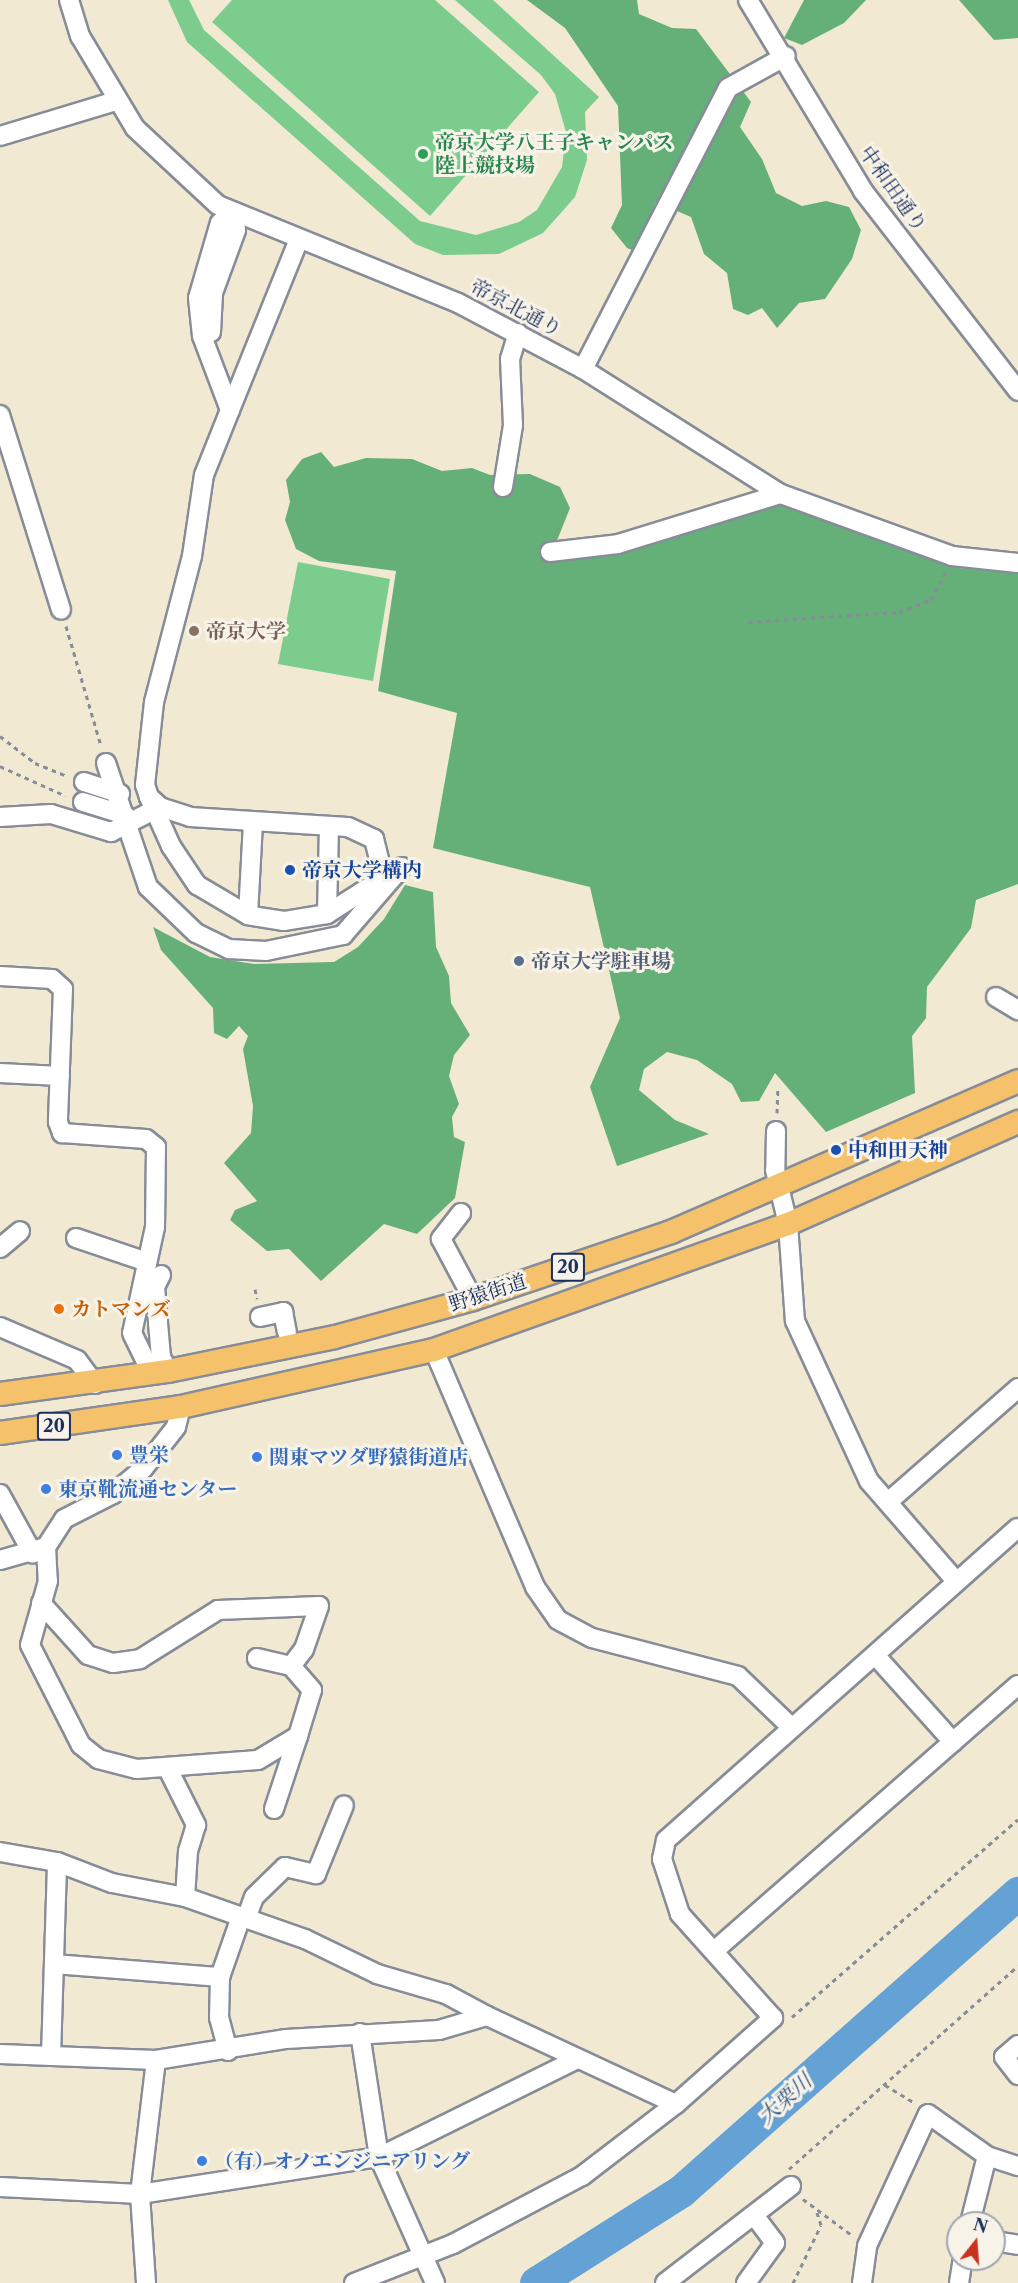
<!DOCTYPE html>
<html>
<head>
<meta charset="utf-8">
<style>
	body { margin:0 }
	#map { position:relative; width:1018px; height:2283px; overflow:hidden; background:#f2e9d3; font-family:"Libre Caslon Text","Noto Serif JP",serif }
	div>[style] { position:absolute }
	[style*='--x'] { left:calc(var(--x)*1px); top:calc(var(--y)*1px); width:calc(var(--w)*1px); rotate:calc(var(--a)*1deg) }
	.green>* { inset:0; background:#7ccd8d }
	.forest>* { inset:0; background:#65b078 }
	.river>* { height:33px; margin:-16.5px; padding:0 16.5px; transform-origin:16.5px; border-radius:16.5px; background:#64a1d5 }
	.path>* { height:3px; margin-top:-1.5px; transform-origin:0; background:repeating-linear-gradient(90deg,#868c98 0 4.5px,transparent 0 9px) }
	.roads { filter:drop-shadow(2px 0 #868c98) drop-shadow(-2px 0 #868c98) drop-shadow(0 2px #868c98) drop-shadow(0 -2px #868c98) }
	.minor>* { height:18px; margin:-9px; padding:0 9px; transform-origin:9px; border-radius:9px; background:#fff }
	.major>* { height:22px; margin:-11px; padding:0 11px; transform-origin:11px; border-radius:11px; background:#f5c16b }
	.dots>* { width:16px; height:16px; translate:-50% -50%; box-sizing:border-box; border:3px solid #f7f3e8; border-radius:50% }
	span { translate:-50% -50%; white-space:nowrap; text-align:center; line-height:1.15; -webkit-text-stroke:6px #f7f3e8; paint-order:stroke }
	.shield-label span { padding:2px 4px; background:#f7f3e8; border:2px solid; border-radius:4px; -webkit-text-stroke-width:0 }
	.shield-label { font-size:18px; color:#1b2f5e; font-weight:700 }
	.leisure-label { font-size:20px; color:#27864d; font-weight:700 }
	.left { translate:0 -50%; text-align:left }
	.street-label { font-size:20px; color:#1b2f5e }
	.education-label { font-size:20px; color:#785e54; font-weight:700 }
	.transit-label { font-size:20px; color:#164399; font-weight:700 }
	.service-label { font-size:20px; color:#4e5e75; font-weight:700 }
	.food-label { font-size:20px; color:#c56008; font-weight:700 }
	.shop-label { font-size:20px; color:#366cbe; font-weight:700 }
	.water-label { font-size:21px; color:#355788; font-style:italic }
	.north { position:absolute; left:946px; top:2211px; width:60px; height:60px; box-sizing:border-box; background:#f7f3e8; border:2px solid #9fa5b1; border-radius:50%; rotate:17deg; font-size:16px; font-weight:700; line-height:24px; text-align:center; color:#1b2f5e }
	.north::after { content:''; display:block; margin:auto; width:21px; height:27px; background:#c8321e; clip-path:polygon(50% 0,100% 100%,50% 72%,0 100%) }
</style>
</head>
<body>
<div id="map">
	<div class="green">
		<div style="clip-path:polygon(168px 0,189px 0,204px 30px,420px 221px,476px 235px,519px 222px,537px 210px,562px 167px,566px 132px,555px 94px,541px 75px,455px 0,493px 0,599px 97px,585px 112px,587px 160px,575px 197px,543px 233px,499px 254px,443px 255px,415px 244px,187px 42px)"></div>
		<div style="clip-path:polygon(232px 0,435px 0,539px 92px,430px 216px,212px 22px)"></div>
		<div style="clip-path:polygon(298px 562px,390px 579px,373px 681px,278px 664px)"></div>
	</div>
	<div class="forest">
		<div style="clip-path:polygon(527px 0,637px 0,639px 14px,672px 28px,696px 29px,751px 102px,740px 127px,762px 159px,776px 193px,802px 206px,826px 201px,849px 207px,861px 230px,852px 259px,825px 299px,799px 303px,777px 328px,762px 308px,748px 315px,733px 309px,727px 273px,704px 254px,691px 217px,656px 202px,634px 251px,627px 248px,611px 228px,622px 205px,618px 106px,565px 28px)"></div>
		<div style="clip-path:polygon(804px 0,866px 0,844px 23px,802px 45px,784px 38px)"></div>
		<div style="clip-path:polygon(959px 0,1018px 0,1018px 38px,994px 40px)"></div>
		<div style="clip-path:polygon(321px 452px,334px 467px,366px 458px,412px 459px,442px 471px,472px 468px,490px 475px,530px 474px,560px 487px,570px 508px,550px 558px,773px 502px,958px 568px,1018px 573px,1018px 884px,976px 900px,971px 928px,927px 987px,926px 1018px,912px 1036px,915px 1093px,826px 1132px,775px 1073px,759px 1101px,741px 1102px,732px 1084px,697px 1060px,667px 1052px,644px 1069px,639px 1090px,675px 1120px,709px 1134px,617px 1166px,590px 1087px,620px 1018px,590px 887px,433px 848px,457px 713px,378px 691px,396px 571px,319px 561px,296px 549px,285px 520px,290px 502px,286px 480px,302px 459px)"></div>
		<div style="clip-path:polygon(405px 885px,433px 892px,436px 947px,449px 976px,451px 1003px,470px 1035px,454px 1055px,449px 1076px,459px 1104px,452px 1117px,454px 1137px,465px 1142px,455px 1198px,417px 1234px,384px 1224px,321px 1281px,289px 1249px,267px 1251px,230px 1220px,235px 1210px,257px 1201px,224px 1163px,251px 1133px,253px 1106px,243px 1049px,248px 1036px,239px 1026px,227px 1039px,214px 1033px,213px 1008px,161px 950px,153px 927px,210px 957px,254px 964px,334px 962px,358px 947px,384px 919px)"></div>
	</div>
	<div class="river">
		<div style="--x:536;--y:2283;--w:172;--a:-32.4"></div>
		<div style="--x:681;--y:2191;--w:450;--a:-41.5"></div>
	</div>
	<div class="path">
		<div style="--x:748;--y:622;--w:151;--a:-3.8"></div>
		<div style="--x:899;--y:612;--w:34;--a:-21"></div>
		<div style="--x:931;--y:600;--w:32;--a:-62"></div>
		<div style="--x:66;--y:626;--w:125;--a:73.7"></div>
		<div style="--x:0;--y:736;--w:44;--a:37.6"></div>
		<div style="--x:35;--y:763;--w:35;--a:22"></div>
		<div style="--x:0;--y:766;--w:72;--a:24.4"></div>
		<div style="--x:777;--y:1113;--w:25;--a:-88"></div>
		<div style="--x:255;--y:1289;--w:10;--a:79"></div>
		<div style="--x:792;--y:2017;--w:300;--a:-41.2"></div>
		<div style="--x:885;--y:2085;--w:35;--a:31"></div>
		<div style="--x:789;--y:2169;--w:306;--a:-41.6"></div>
		<div style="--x:803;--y:2199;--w:62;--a:36.5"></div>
		<div style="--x:793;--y:2283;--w:64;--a:-64.2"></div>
		<div style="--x:821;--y:2225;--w:13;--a:-108"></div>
	</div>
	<div class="roads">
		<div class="minor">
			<div style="--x:69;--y:0;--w:38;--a:73"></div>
			<div style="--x:80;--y:36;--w:107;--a:59.1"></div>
			<div style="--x:135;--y:128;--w:113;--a:42.9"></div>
			<div style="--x:218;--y:205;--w:259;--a:22.2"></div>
			<div style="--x:458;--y:303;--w:141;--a:27.8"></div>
			<div style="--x:583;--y:369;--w:234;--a:32.3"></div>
			<div style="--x:781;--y:494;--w:182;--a:19.9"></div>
			<div style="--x:952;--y:556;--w:66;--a:6.1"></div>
			<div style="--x:748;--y:0;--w:223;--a:58.9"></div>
			<div style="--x:863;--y:191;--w:253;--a:52.2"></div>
			<div style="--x:0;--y:136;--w:121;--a:-16.8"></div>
			<div style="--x:211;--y:332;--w:39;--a:-87"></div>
			<div style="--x:213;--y:293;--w:67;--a:-69.9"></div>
			<div style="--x:236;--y:230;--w:18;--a:-99"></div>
			<div style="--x:583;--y:369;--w:316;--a:-62.7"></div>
			<div style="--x:728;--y:88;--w:66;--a:-28.9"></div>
			<div style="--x:230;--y:410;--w:184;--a:-68"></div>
			<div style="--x:0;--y:415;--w:204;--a:72.6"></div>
			<div style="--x:503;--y:487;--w:63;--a:-80.8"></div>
			<div style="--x:513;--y:425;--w:66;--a:-92.6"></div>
			<div style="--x:510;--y:359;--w:27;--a:-73"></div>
			<div style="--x:550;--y:552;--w:68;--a:-6.7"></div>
			<div style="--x:618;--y:544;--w:170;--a:-17.1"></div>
			<div style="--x:106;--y:763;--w:131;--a:71.3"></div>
			<div style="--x:148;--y:887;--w:66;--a:43.8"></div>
			<div style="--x:196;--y:933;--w:37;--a:26"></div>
			<div style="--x:229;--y:949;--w:37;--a:3"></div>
			<div style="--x:266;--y:951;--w:79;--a:-11.7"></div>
			<div style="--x:343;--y:935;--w:90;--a:-49.1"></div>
			<div style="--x:84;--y:782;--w:38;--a:18"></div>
			<div style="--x:149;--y:797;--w:15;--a:42"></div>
			<div style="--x:160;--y:807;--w:32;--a:18"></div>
			<div style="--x:190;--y:817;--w:158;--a:3.6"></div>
			<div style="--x:348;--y:827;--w:29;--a:25"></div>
			<div style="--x:374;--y:839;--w:34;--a:76"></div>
			<div style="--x:382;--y:872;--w:14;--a:124"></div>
			<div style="--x:374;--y:884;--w:56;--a:147.4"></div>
			<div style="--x:327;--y:914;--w:44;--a:170.8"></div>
			<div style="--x:284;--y:921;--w:36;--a:-171"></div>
			<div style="--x:248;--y:915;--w:59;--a:-149.5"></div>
			<div style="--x:197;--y:885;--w:47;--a:-123.7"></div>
			<div style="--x:171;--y:846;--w:54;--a:-114.2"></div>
			<div style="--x:149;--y:797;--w:13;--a:-108"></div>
			<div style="--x:145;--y:785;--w:83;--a:-83.8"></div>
			<div style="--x:154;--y:702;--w:151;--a:-75.4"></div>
			<div style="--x:192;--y:556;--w:82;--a:-81.6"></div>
			<div style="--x:204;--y:475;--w:70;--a:-68.2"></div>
			<div style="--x:230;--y:410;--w:79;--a:-110.7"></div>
			<div style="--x:202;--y:336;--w:38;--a:-96"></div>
			<div style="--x:198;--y:298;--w:78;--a:-73.7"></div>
			<div style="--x:220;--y:223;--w:17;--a:-40"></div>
			<div style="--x:83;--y:802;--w:44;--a:17.2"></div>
			<div style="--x:0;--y:817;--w:51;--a:-3.4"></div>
			<div style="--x:51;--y:814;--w:63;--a:16.7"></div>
			<div style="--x:111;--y:832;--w:55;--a:-27"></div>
			<div style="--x:327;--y:914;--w:88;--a:-88.7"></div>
			<div style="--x:248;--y:915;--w:93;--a:-86.9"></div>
			<div style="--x:0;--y:976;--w:52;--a:3.3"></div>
			<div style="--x:52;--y:979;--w:15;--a:42"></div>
			<div style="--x:63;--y:989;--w:133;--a:92.2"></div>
			<div style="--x:58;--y:1122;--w:12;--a:70"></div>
			<div style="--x:62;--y:1133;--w:84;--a:4.1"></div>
			<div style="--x:146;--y:1139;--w:13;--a:39"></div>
			<div style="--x:156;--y:1147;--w:80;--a:90.7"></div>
			<div style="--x:155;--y:1227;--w:108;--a:102.2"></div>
			<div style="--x:132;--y:1333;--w:46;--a:64"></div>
			<div style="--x:996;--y:997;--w:26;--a:31"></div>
			<div style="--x:0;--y:1073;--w:60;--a:2.9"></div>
			<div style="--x:776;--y:1131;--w:39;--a:91"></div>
			<div style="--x:775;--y:1170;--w:56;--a:76.5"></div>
			<div style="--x:788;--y:1224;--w:97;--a:85.9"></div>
			<div style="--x:795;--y:1321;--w:176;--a:65.2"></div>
			<div style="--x:869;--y:1481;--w:133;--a:49"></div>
			<div style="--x:461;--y:1213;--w:33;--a:128"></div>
			<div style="--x:441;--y:1239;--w:68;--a:61.9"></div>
			<div style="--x:76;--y:1238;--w:75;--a:18.7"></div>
			<div style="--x:0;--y:1248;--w:26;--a:-40"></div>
			<div style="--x:161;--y:1275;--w:13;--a:117"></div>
			<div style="--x:155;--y:1287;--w:36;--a:85"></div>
			<div style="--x:158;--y:1323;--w:34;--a:85"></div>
			<div style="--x:161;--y:1357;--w:16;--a:63"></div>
			<div style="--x:260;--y:1317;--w:24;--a:-12"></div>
			<div style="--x:283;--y:1312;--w:20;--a:79"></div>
			<div style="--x:0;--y:1327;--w:84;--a:23.2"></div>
			<div style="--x:77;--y:1360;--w:30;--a:53"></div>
			<div style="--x:434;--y:1350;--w:258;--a:66.9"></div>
			<div style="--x:535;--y:1587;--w:40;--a:55.1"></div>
			<div style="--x:558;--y:1620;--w:38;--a:28"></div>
			<div style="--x:592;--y:1638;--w:151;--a:14.6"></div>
			<div style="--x:738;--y:1676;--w:74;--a:43.9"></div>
			<div style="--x:0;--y:1494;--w:68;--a:61.2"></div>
			<div style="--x:888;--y:1502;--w:173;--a:-41.2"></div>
			<div style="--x:46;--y:1547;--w:34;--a:87"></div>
			<div style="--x:48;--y:1581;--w:66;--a:105.7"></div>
			<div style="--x:30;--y:1645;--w:112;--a:63"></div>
			<div style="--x:81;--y:1745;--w:22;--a:39"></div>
			<div style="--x:98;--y:1759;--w:40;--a:14.4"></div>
			<div style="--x:137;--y:1769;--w:121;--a:-4.3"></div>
			<div style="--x:258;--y:1760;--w:47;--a:-31"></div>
			<div style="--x:298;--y:1736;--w:48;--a:-73.1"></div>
			<div style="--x:312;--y:1690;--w:32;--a:-131"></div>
			<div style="--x:291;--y:1666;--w:35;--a:-167"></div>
			<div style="--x:0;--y:1560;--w:48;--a:-15.8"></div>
			<div style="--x:46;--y:1547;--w:33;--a:-57"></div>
			<div style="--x:64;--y:1519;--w:55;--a:-27"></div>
			<div style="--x:113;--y:1494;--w:39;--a:-40"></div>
			<div style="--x:143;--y:1469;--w:53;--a:-51.8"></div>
			<div style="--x:176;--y:1427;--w:21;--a:-76"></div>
			<div style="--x:41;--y:1603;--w:70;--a:47.9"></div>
			<div style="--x:88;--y:1655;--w:26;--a:18"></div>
			<div style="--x:113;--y:1663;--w:27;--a:-8"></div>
			<div style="--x:140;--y:1659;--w:92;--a:-32.1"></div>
			<div style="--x:218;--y:1610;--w:101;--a:-2.3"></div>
			<div style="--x:319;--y:1606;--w:46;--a:109.2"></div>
			<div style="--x:304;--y:1649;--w:21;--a:127"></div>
			<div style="--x:875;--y:1655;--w:117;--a:48.1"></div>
			<div style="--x:168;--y:1769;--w:63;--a:63.4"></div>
			<div style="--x:196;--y:1825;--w:27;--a:107"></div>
			<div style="--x:188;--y:1851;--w:46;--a:93.7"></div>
			<div style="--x:274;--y:1809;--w:77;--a:-71.8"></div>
			<div style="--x:0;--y:1852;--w:58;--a:10"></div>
			<div style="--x:57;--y:1862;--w:59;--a:20.9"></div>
			<div style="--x:112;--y:1883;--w:74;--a:10.9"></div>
			<div style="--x:185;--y:1897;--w:127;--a:19.3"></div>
			<div style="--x:305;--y:1939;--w:80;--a:25.9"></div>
			<div style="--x:377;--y:1974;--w:72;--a:16.2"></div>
			<div style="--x:446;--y:1994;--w:47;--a:28.2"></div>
			<div style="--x:246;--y:1919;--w:23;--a:-70"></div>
			<div style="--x:254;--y:1897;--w:43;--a:-44.1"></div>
			<div style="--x:285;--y:1867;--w:32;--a:13"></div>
			<div style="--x:316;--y:1874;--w:74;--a:-67.9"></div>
			<div style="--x:714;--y:1951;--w:404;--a:-41.2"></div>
			<div style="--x:54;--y:1964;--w:167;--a:4.5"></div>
			<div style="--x:360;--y:2033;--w:125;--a:81.3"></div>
			<div style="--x:379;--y:2157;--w:138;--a:66"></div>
			<div style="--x:1018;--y:2045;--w:18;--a:139"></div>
			<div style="--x:1004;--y:2057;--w:23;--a:52"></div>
			<div style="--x:228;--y:2051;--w:34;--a:-105"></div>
			<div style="--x:219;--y:2018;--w:41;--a:-88.6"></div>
			<div style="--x:220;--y:1977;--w:64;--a:-70.7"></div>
			<div style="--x:0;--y:2054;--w:156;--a:2.2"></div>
			<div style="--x:156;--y:2060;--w:132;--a:-9.2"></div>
			<div style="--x:286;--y:2039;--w:153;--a:-3.4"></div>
			<div style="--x:439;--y:2030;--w:50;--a:-16.3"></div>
			<div style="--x:487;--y:2016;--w:208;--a:25"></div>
			<div style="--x:51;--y:2056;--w:194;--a:-88.2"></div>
			<div style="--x:0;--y:2187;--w:140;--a:2.9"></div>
			<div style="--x:140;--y:2194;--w:242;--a:-8.8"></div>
			<div style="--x:379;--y:2157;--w:219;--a:-26.3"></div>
			<div style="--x:970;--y:2223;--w:69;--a:-75.8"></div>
			<div style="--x:994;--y:2241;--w:24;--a:9"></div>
			<div style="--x:146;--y:2283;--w:89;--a:-93.9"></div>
			<div style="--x:140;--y:2194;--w:135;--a:-83.2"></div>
			<div style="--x:354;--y:2283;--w:106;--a:-21.5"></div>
			<div style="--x:453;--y:2244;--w:146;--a:-27.8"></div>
			<div style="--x:582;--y:2176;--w:118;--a:-37.5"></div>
			<div style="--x:676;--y:2104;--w:130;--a:-41.6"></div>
			<div style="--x:773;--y:2018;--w:140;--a:-131.8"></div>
			<div style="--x:680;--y:1914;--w:58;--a:-108.1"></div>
			<div style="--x:662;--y:1859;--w:19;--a:-78"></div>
			<div style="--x:666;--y:1840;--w:470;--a:-41.6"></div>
			<div style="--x:665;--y:2283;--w:159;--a:-37.6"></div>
			<div style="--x:746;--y:2283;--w:49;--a:-54.1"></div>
			<div style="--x:775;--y:2243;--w:34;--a:-127"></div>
			<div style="--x:862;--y:2283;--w:37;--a:-82"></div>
			<div style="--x:867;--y:2246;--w:145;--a:-65.2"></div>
			<div style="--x:928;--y:2114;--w:72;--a:35.4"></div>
			<div style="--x:987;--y:2156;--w:33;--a:18"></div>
			<div style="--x:959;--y:2283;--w:24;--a:-81"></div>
		</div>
		<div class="major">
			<div style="--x:0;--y:1394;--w:170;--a:-7.8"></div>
			<div style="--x:168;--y:1371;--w:170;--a:-11.5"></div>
			<div style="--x:335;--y:1337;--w:143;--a:-15.4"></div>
			<div style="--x:473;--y:1299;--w:209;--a:-18.7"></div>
			<div style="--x:671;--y:1232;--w:378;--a:-23.5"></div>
			<div style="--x:0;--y:1433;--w:183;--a:-8.2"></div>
			<div style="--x:181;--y:1407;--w:259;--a:-12.7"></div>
			<div style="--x:434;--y:1350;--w:376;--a:-19.6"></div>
			<div style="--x:788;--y:1224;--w:252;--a:-23.9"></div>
		</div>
	</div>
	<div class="dots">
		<div style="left:423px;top:154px;background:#2e9e5b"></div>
		<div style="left:194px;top:631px;background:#8d6e63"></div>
		<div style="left:290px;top:870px;background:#1a4fb4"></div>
		<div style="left:519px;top:961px;background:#5c6f8a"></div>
		<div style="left:836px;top:1150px;background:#1a4fb4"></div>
		<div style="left:59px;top:1309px;background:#e8710a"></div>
		<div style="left:117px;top:1455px;background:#3f7fe0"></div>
		<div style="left:257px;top:1457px;background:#3f7fe0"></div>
		<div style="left:46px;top:1489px;background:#3f7fe0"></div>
		<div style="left:202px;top:2161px;background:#3f7fe0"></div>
	</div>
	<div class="shield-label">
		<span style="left:568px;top:1267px">20</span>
		<span style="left:54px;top:1426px">20</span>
	</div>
	<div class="leisure-label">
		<span class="left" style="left:435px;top:154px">帝京大学八王子キャンパス<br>陸上競技場</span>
	</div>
	<div class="street-label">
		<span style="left:893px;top:189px;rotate:55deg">中和田通り</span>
		<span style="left:516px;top:308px;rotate:28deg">帝京北通り</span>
		<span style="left:488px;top:1293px;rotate:-18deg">野猿街道</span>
	</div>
	<div class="education-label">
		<span class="left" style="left:206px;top:631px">帝京大学</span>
	</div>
	<div class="transit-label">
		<span class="left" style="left:302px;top:870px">帝京大学構内</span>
		<span class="left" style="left:848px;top:1150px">中和田天神</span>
	</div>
	<div class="service-label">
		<span class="left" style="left:531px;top:961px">帝京大学駐車場</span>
	</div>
	<div class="food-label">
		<span class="left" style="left:71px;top:1309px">カトマンズ</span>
	</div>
	<div class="shop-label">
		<span class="left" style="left:129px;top:1455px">豊栄</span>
		<span class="left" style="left:269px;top:1457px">関東マツダ野猿街道店</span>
		<span class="left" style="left:58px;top:1489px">東京靴流通センター</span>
		<span class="left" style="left:214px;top:2161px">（有）オノエンジニアリング</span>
	</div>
	<div class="water-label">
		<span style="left:785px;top:2099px;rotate:-42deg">大栗川</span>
	</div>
	<div class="north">N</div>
</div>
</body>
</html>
